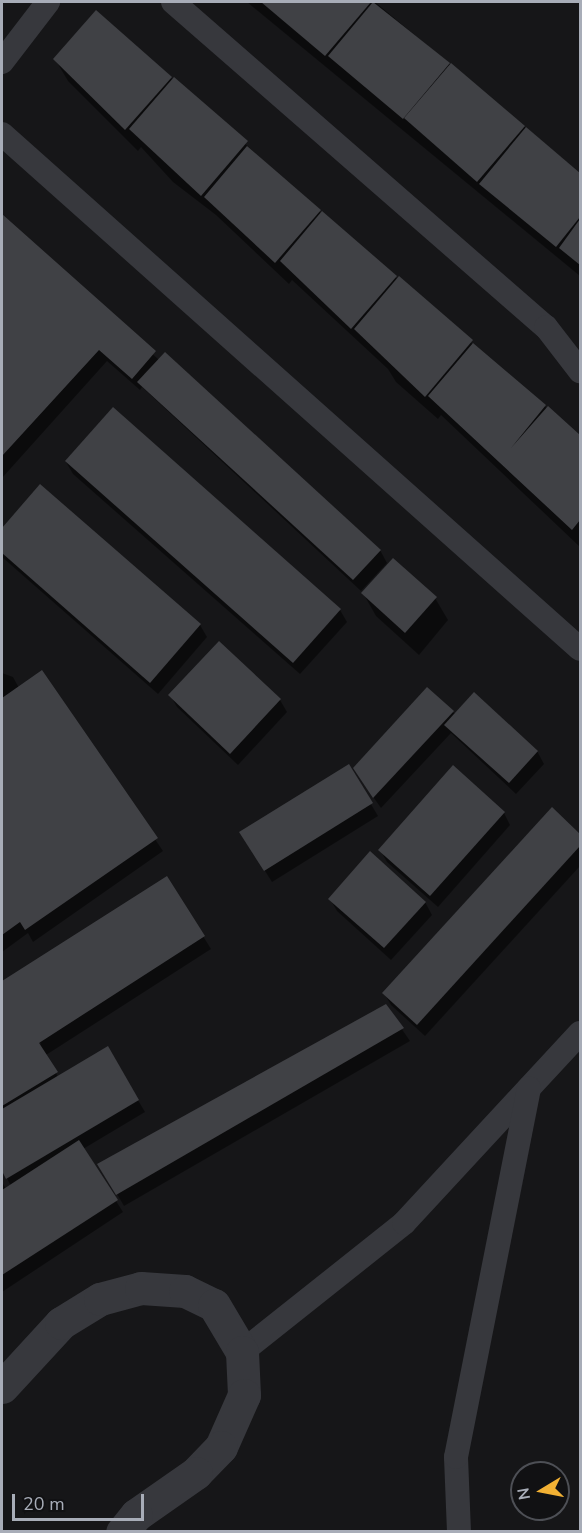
<!DOCTYPE html>
<html>
<head>
<meta charset="utf-8">
<style>
	body { margin:0 }
	#map { position:relative; width:582px; height:1533px; overflow:hidden; background:#161618; font-family:"Nunito Sans",sans-serif }
	div>[style] { position:absolute }
	[style*='--x'] { left:calc(var(--x)*1px); top:calc(var(--y)*1px); width:calc(var(--w)*1px); rotate:calc(var(--a)*1deg) }
	.shadow>* { inset:0; background:#0007 }
	.building>* { inset:0; background:#404145 }
	.service>* { height:24px; margin:-12px; padding:0 12px; transform-origin:12px; border-radius:12px; background:#37383d }
	.minor>* { height:33px; margin:-16.5px; padding:0 16.5px; transform-origin:16.5px; border-radius:16.5px; background:#37383d }
	span { translate:-50% -50%; white-space:nowrap; text-align:center; line-height:1.15; -webkit-text-stroke:4.5px #111113; paint-order:stroke }
	.frame { position:absolute; inset:0; border:3px solid #a8adb8; pointer-events:none }
	.north { position:absolute; left:510px; top:1461px; width:60px; height:60px; box-sizing:border-box; background:#111113; border:2px solid #4d4f55; border-radius:50%; rotate:260deg; font-size:16px; font-weight:700; line-height:24px; text-align:center; color:#a8adb8 }
	.north::after { content:''; display:block; margin:auto; width:21px; height:27px; background:#f2b134; clip-path:polygon(50% 0,100% 100%,50% 72%,0 100%) }
	.scale { position:absolute; left:12px; top:1494px; width:132px; height:27px; box-sizing:border-box; border:3px solid #a8adb8; border-top:0; padding-left:8px; font-size:18px; line-height:21px; white-space:nowrap; color:#a8adb8; -webkit-text-stroke:4px #111113; paint-order:stroke }
</style>
</head>
<body>
<div id="map">
	<div class="shadow">
		<div style="clip-path:polygon(247px 2px,375px 2px,580px 173px,580px 276px)"></div>
		<div style="clip-path:polygon(55px 59px,174px 79px,322px 214px,580px 437px,580px 547px,441px 415px,438px 419px,396px 382px,388px 369px,292px 280px,289px 284px,216px 215px,173px 182px,141px 147px,138px 151px,68px 81px)"></div>
		<div style="clip-path:polygon(2px 215px,159px 360px,380px 550px,387px 563px,361px 591px,142px 387px,140px 390px,107px 361px,2px 478px)"></div>
		<div style="clip-path:polygon(66px 462px,340px 610px,347px 622px,300px 674px,73px 474px)"></div>
		<div style="clip-path:polygon(40px 486px,200px 625px,207px 637px,158px 694px,2px 557px,2px 530px)"></div>
		<div style="clip-path:polygon(363px 593px,435px 598px,448px 620px,419px 655px,376px 616px)"></div>
		<div style="clip-path:polygon(42px 672px,163px 851px,33px 942px,28px 933px,2px 952px,2px 673px,13px 677px,19px 688px)"></div>
		<div style="clip-path:polygon(170px 695px,280px 700px,287px 712px,238px 765px,177px 707px)"></div>
		<div style="clip-path:polygon(452px 712px,537px 751px,544px 764px,516px 794px,451px 733px,381px 808px,362px 781px)"></div>
		<div style="clip-path:polygon(348px 766px,378px 816px,272px 882px,248px 844px)"></div>
		<div style="clip-path:polygon(552px 809px,580px 836px,580px 866px,425px 1036px,391px 1005px,384px 993px)"></div>
		<div style="clip-path:polygon(504px 813px,510px 825px,438px 907px,387px 862px,380px 850px)"></div>
		<div style="clip-path:polygon(evenodd,167px 878px,211px 949px,46px 1055px,58px 1077px,107px 1048px,145px 1112px,83px 1149px,123px 1212px,2px 1292px,2px 1182px,6px 1189px,11px 1186px,2px 1169px,2px 988px,167px 878px,22px 1016px,41px 1044px,37px 1047px,22px 1016px)"></div>
		<div style="clip-path:polygon(330px 899px,425px 902px,432px 915px,391px 960px,337px 911px)"></div>
		<div style="clip-path:polygon(386px 1006px,410px 1041px,124px 1206px,100px 1165px)"></div>
	</div>
	<div class="building">
		<div style="clip-path:polygon(261px 2px,371px 2px,325px 56px)"></div>
		<div style="clip-path:polygon(373px 2px,450px 63px,403px 119px,328px 56px)"></div>
		<div style="clip-path:polygon(96px 10px,172px 77px,125px 130px,53px 59px)"></div>
		<div style="clip-path:polygon(451px 63px,525px 126px,477px 182px,404px 118px)"></div>
		<div style="clip-path:polygon(174px 77px,248px 141px,201px 196px,129px 129px)"></div>
		<div style="clip-path:polygon(526px 127px,580px 173px,580px 217px,556px 247px,479px 184px)"></div>
		<div style="clip-path:polygon(247px 146px,321px 210px,275px 263px,204px 197px)"></div>
		<div style="clip-path:polygon(322px 211px,397px 276px,351px 329px,280px 261px)"></div>
		<div style="clip-path:polygon(2px 214px,156px 351px,132px 379px,99px 350px,2px 456px)"></div>
		<div style="clip-path:polygon(580px 219px,580px 265px,559px 248px)"></div>
		<div style="clip-path:polygon(399px 276px,473px 340px,425px 397px,354px 329px)"></div>
		<div style="clip-path:polygon(473px 343px,546px 405px,511px 448px,548px 406px,580px 435px,580px 520px,572px 530px,428px 396px)"></div>
		<div style="clip-path:polygon(165px 352px,381px 550px,353px 580px,137px 382px)"></div>
		<div style="clip-path:polygon(113px 407px,341px 609px,293px 663px,65px 461px)"></div>
		<div style="clip-path:polygon(40px 484px,201px 624px,150px 683px,2px 553px,2px 528px)"></div>
		<div style="clip-path:polygon(393px 558px,437px 597px,405px 633px,361px 593px)"></div>
		<div style="clip-path:polygon(219px 641px,281px 699px,230px 754px,168px 695px)"></div>
		<div style="clip-path:polygon(42px 670px,158px 838px,25px 930px,20px 922px,2px 935px,2px 698px)"></div>
		<div style="clip-path:polygon(427px 687px,454px 711px,373px 798px,353px 768px)"></div>
		<div style="clip-path:polygon(474px 692px,538px 751px,509px 783px,444px 725px)"></div>
		<div style="clip-path:polygon(349px 764px,373px 803px,264px 871px,239px 832px)"></div>
		<div style="clip-path:polygon(453px 765px,505px 812px,430px 896px,378px 850px)"></div>
		<div style="clip-path:polygon(552px 807px,580px 834px,580px 846px,417px 1025px,382px 993px)"></div>
		<div style="clip-path:polygon(370px 851px,426px 902px,384px 948px,328px 899px)"></div>
		<div style="clip-path:polygon(167px 876px,205px 936px,39px 1043px,11px 1000px,58px 1072px,2px 1106px,2px 981px)"></div>
		<div style="clip-path:polygon(386px 1004px,404px 1028px,116px 1195px,97px 1164px)"></div>
		<div style="clip-path:polygon(108px 1046px,139px 1100px,6px 1179px,2px 1171px,2px 1109px)"></div>
		<div style="clip-path:polygon(79px 1140px,118px 1200px,2px 1275px,2px 1190px)"></div>
	</div>
	<div class="service">
		<div style="--x:173;--y:2;--w:495;--a:41.1"></div>
		<div style="--x:546;--y:327;--w:56;--a:52.3"></div>
		<div style="--x:2;--y:62;--w:76;--a:-52.5"></div>
		<div style="--x:2;--y:134;--w:774;--a:41.7"></div>
		<div style="--x:242;--y:1352;--w:207;--a:-38.5"></div>
		<div style="--x:404;--y:1223;--w:259;--a:-47.2"></div>
		<div style="--x:459;--y:1532;--w:75;--a:-92.3"></div>
		<div style="--x:456;--y:1457;--w:376;--a:-78.8"></div>
	</div>
	<div class="minor">
		<div style="--x:2;--y:1387;--w:87;--a:-47.3"></div>
		<div style="--x:61;--y:1323;--w:46;--a:-31.6"></div>
		<div style="--x:100;--y:1299;--w:42;--a:-15"></div>
		<div style="--x:141;--y:1288;--w:44;--a:3.9"></div>
		<div style="--x:185;--y:1291;--w:32;--a:26"></div>
		<div style="--x:214;--y:1305;--w:55;--a:59.2"></div>
		<div style="--x:242;--y:1352;--w:43;--a:87.3"></div>
		<div style="--x:244;--y:1395;--w:57;--a:113.9"></div>
		<div style="--x:221;--y:1447;--w:36;--a:134"></div>
		<div style="--x:196;--y:1473;--w:73;--a:145"></div>
		<div style="--x:136;--y:1515;--w:22;--a:129"></div>
	</div>
	<div class="frame"></div>
	<div class="north">N</div>
	<div class="scale">20 m</div>
</div>
</body>
</html>
